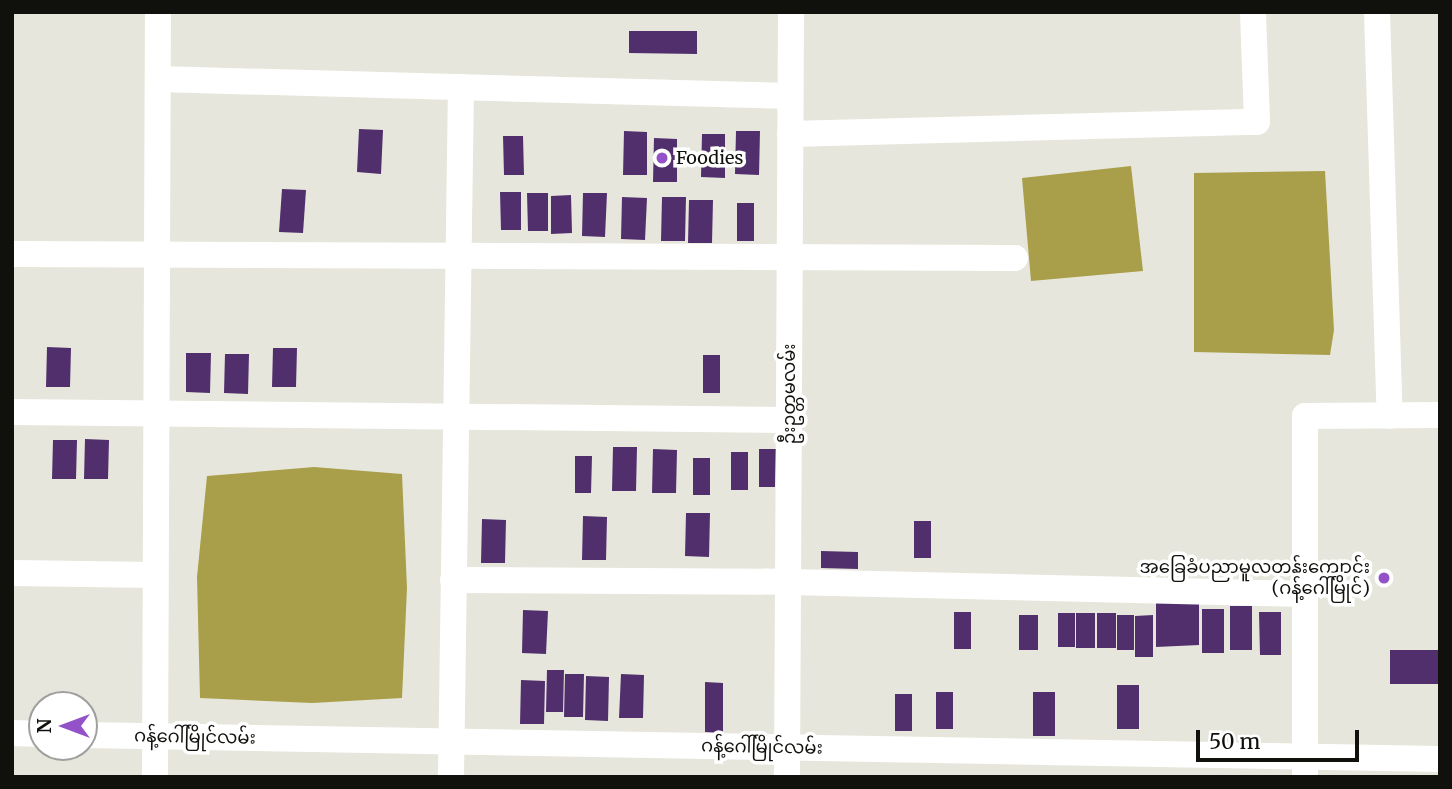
<!DOCTYPE html>
<html>
<head>
<meta charset="utf-8">
<style>
	body { margin:0 }
	#map { position:relative; width:1452px; height:789px; overflow:hidden; background:#e7e6dc; font-family:Merriweather,"Noto Sans Myanmar",serif }
	div>[style] { position:absolute }
	[style*='--x'] { left:calc(var(--x)*1px); top:calc(var(--y)*1px); width:calc(var(--w)*1px); rotate:calc(var(--a)*1deg) }
	.water>* { inset:0; background:#a99f4a }
	.building>* { inset:0; background:#512f6d }
	.minor>* { height:26px; margin:-13px; padding:0 13px; transform-origin:13px; border-radius:13px; background:#fff }
	.dots>* { width:19px; height:19px; translate:-50% -50%; box-sizing:border-box; border:4px solid #fff; border-radius:50% }
	span { translate:-50% -50%; white-space:nowrap; text-align:center; line-height:1.15; -webkit-text-stroke:7px #fff; paint-order:stroke }
	.poi-label { font-size:18px; color:#10100c }
	.left { translate:0 -50%; text-align:left }
	.right { translate:-100% -50%; text-align:right }
	.street-label { font-size:18px; color:#10100c }
	.frame { position:absolute; inset:0; border:14px solid #10100c; pointer-events:none }
	.north { position:absolute; left:28px; top:691px; width:70px; height:70px; box-sizing:border-box; background:#fff; border:2px solid #9f9f9e; border-radius:50%; rotate:270deg; font-size:19px; font-weight:700; line-height:28px; text-align:center; color:#10100c }
	.north::after { content:''; display:block; margin:auto; width:24px; height:32px; background:#9352c8; clip-path:polygon(50% 0,100% 100%,50% 72%,0 100%) }
	.scale { position:absolute; left:1196px; top:730px; width:163px; height:32px; box-sizing:border-box; border:4px solid #10100c; border-top:0; padding-left:9px; font-size:21px; line-height:24px; white-space:nowrap; color:#10100c; -webkit-text-stroke:5px #fff; paint-order:stroke }
</style>
</head>
<body>
<div id="map">
	<div class="water">
		<div style="clip-path:polygon(1131px 166px,1143px 271px,1031px 281px,1022px 178px)"></div>
		<div style="clip-path:polygon(1325px 171px,1334px 330px,1330px 355px,1194px 352px,1194px 173px)"></div>
		<div style="clip-path:polygon(314px 467px,402px 474px,407px 588px,402px 698px,312px 703px,200px 698px,197px 577px,207px 476px)"></div>
	</div>
	<div class="building">
		<div style="clip-path:polygon(629px 31px,697px 31px,697px 54px,629px 53px)"></div>
		<div style="clip-path:polygon(359px 129px,383px 130px,381px 174px,357px 172px)"></div>
		<div style="clip-path:polygon(624px 131px,647px 132px,647px 175px,623px 175px)"></div>
		<div style="clip-path:polygon(736px 131px,760px 131px,759px 175px,735px 174px)"></div>
		<div style="clip-path:polygon(702px 134px,725px 134px,725px 178px,701px 177px)"></div>
		<div style="clip-path:polygon(503px 136px,523px 136px,524px 175px,504px 175px)"></div>
		<div style="clip-path:polygon(654px 138px,677px 139px,677px 182px,653px 182px)"></div>
		<div style="clip-path:polygon(282px 189px,306px 190px,303px 233px,279px 232px)"></div>
		<div style="clip-path:polygon(500px 192px,521px 192px,521px 230px,501px 230px)"></div>
		<div style="clip-path:polygon(527px 193px,548px 193px,548px 231px,528px 231px)"></div>
		<div style="clip-path:polygon(583px 193px,607px 193px,605px 237px,582px 236px)"></div>
		<div style="clip-path:polygon(571px 195px,572px 233px,551px 234px,551px 196px)"></div>
		<div style="clip-path:polygon(622px 197px,647px 198px,645px 240px,621px 239px)"></div>
		<div style="clip-path:polygon(662px 197px,686px 197px,685px 241px,661px 241px)"></div>
		<div style="clip-path:polygon(689px 200px,713px 200px,712px 243px,688px 243px)"></div>
		<div style="clip-path:polygon(737px 203px,754px 203px,754px 241px,737px 241px)"></div>
		<div style="clip-path:polygon(47px 347px,71px 348px,70px 387px,46px 387px)"></div>
		<div style="clip-path:polygon(273px 348px,297px 348px,296px 387px,272px 387px)"></div>
		<div style="clip-path:polygon(186px 353px,211px 353px,210px 393px,186px 392px)"></div>
		<div style="clip-path:polygon(225px 354px,249px 354px,248px 394px,224px 393px)"></div>
		<div style="clip-path:polygon(703px 355px,720px 355px,720px 393px,703px 393px)"></div>
		<div style="clip-path:polygon(85px 439px,109px 440px,108px 479px,84px 479px)"></div>
		<div style="clip-path:polygon(53px 440px,77px 440px,76px 479px,52px 479px)"></div>
		<div style="clip-path:polygon(613px 447px,637px 447px,636px 491px,612px 491px)"></div>
		<div style="clip-path:polygon(653px 449px,677px 450px,676px 493px,652px 493px)"></div>
		<div style="clip-path:polygon(759px 449px,776px 449px,775px 487px,759px 487px)"></div>
		<div style="clip-path:polygon(731px 452px,748px 452px,748px 490px,731px 490px)"></div>
		<div style="clip-path:polygon(575px 456px,592px 456px,591px 493px,575px 493px)"></div>
		<div style="clip-path:polygon(693px 458px,710px 458px,710px 495px,693px 495px)"></div>
		<div style="clip-path:polygon(686px 513px,710px 513px,709px 557px,685px 556px)"></div>
		<div style="clip-path:polygon(583px 516px,607px 517px,606px 560px,582px 560px)"></div>
		<div style="clip-path:polygon(482px 519px,506px 520px,505px 563px,481px 563px)"></div>
		<div style="clip-path:polygon(914px 521px,931px 521px,931px 558px,914px 558px)"></div>
		<div style="clip-path:polygon(821px 551px,858px 552px,858px 569px,821px 568px)"></div>
		<div style="clip-path:polygon(1199px 602px,1199px 645px,1156px 647px,1156px 603px)"></div>
		<div style="clip-path:polygon(1230px 606px,1252px 606px,1252px 650px,1230px 650px)"></div>
		<div style="clip-path:polygon(1202px 609px,1224px 609px,1224px 653px,1202px 653px)"></div>
		<div style="clip-path:polygon(523px 610px,548px 611px,546px 654px,522px 653px)"></div>
		<div style="clip-path:polygon(954px 612px,971px 612px,971px 649px,954px 649px)"></div>
		<div style="clip-path:polygon(1259px 612px,1281px 612px,1281px 655px,1260px 655px)"></div>
		<div style="clip-path:polygon(1058px 613px,1075px 613px,1075px 647px,1058px 647px)"></div>
		<div style="clip-path:polygon(1076px 613px,1095px 613px,1095px 648px,1076px 648px)"></div>
		<div style="clip-path:polygon(1097px 613px,1116px 613px,1116px 648px,1097px 648px)"></div>
		<div style="clip-path:polygon(1019px 615px,1038px 615px,1038px 650px,1019px 650px)"></div>
		<div style="clip-path:polygon(1117px 615px,1134px 615px,1134px 650px,1117px 650px)"></div>
		<div style="clip-path:polygon(1153px 615px,1153px 657px,1135px 657px,1135px 616px)"></div>
		<div style="clip-path:polygon(1390px 650px,1440px 650px,1440px 684px,1390px 684px)"></div>
		<div style="clip-path:polygon(547px 670px,564px 670px,563px 712px,546px 712px)"></div>
		<div style="clip-path:polygon(565px 674px,584px 674px,583px 717px,564px 717px)"></div>
		<div style="clip-path:polygon(621px 674px,644px 675px,643px 718px,619px 718px)"></div>
		<div style="clip-path:polygon(586px 676px,609px 677px,608px 721px,585px 720px)"></div>
		<div style="clip-path:polygon(521px 680px,545px 681px,544px 724px,520px 724px)"></div>
		<div style="clip-path:polygon(705px 682px,723px 683px,723px 733px,705px 732px)"></div>
		<div style="clip-path:polygon(1117px 685px,1139px 685px,1139px 729px,1117px 729px)"></div>
		<div style="clip-path:polygon(936px 692px,953px 692px,953px 729px,936px 729px)"></div>
		<div style="clip-path:polygon(1033px 692px,1055px 692px,1055px 736px,1033px 736px)"></div>
		<div style="clip-path:polygon(895px 694px,912px 694px,912px 731px,895px 731px)"></div>
	</div>
	<div class="minor">
		<div style="--x:1377;--y:12;--w:404;--a:88.2"></div>
		<div style="--x:158;--y:79;--w:632;--a:1.54"></div>
		<div style="--x:790;--y:134;--w:467;--a:-1.5"></div>
		<div style="--x:1257;--y:122;--w:110;--a:-92.1"></div>
		<div style="--x:12;--y:254;--w:1003;--a:0.23"></div>
		<div style="--x:12;--y:412;--w:777;--a:0.59"></div>
		<div style="--x:12;--y:573;--w:143;--a:0.8"></div>
		<div style="--x:453;--y:580;--w:335;--a:0.3"></div>
		<div style="--x:788;--y:582;--w:518;--a:1.33"></div>
		<div style="--x:12;--y:733;--w:30;--a:2"></div>
		<div style="--x:84;--y:735;--w:1356;--a:1.01"></div>
		<div style="--x:155;--y:777;--w:765;--a:-89.78"></div>
		<div style="--x:451;--y:777;--w:690;--a:-89.17"></div>
		<div style="--x:787;--y:777;--w:765;--a:-89.7"></div>
		<div style="--x:1305;--y:777;--w:361;--a:-90"></div>
		<div style="--x:1305;--y:416;--w:135;--a:-0.4"></div>
	</div>
	<div class="dots">
		<div style="left:662px;top:158px;background:#9352c8"></div>
		<div style="left:1384px;top:578px;background:#9352c8"></div>
	</div>
	<div class="poi-label">
		<span class="left" style="left:676px;top:158px">Foodies</span>
		<span class="right" style="left:1370px;top:578px">အခြေခံပညာမူလတန်းကျောင်း<br>(ဂန့်ဂေါ်မြိုင်)</span>
	</div>
	<div class="street-label">
		<span style="left:789px;top:394px;rotate:-90deg">ဦးဥတ္တမလမ်း</span>
		<span style="left:195px;top:737px;rotate:1deg">ဂန့်ဂေါ်မြိုင်လမ်း</span>
		<span style="left:762px;top:747px;rotate:1deg">ဂန့်ဂေါ်မြိုင်လမ်း</span>
	</div>
	<div class="frame"></div>
	<div class="north">N</div>
	<div class="scale">50 m</div>
</div>
</body>
</html>
